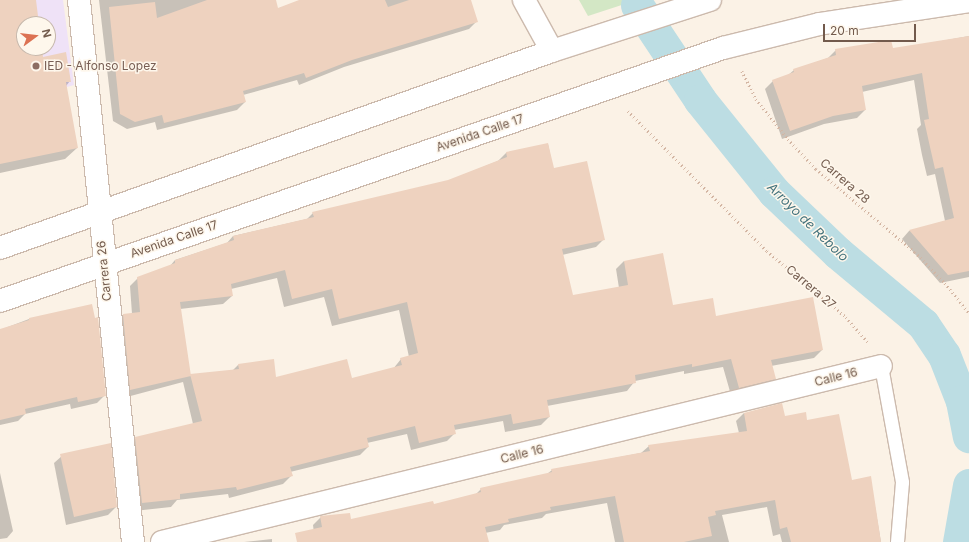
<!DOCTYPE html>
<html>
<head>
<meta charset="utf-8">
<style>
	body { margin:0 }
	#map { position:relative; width:969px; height:542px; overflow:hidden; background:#fbf2e6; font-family:Inter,sans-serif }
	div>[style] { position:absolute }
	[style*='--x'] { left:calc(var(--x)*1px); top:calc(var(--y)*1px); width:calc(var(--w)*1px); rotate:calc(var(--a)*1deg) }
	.education>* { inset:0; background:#efe2f7 }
	.green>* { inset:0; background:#d3e7c5 }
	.shadow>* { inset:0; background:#0003 }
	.canal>* { height:33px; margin:-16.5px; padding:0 16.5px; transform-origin:16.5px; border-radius:16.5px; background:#bcdde3 }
	.building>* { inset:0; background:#eed2bf }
	.path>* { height:2.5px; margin-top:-1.25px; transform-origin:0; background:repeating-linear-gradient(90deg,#d3b5a2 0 1px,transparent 0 4px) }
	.roads { filter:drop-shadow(1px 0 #ccbaad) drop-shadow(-1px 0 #ccbaad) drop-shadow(0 1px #ccbaad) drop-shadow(0 -1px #ccbaad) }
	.service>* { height:13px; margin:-6.5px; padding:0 6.5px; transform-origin:6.5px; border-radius:6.5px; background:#fff }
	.minor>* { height:22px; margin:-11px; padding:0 11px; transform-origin:11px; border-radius:11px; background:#fff }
	.tertiary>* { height:22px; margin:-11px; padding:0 11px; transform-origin:11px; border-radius:11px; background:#fff }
	.secondary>* { height:22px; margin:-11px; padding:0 11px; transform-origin:11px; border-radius:11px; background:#fff }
	.dots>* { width:11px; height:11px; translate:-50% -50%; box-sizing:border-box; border:2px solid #fef7ec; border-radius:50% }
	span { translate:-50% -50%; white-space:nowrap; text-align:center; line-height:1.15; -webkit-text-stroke:3px #fef7ec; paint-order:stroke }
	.education-label { font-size:12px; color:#785e54 }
	.left { translate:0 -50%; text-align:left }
	.street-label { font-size:12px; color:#725a4c }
	.water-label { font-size:13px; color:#44737d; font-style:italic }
	.north { position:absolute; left:16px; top:16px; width:40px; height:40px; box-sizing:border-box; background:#fef7ec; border:1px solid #c6b8ac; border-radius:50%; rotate:75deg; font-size:11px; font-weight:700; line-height:16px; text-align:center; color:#725a4c }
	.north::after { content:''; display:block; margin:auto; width:14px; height:18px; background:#dc7253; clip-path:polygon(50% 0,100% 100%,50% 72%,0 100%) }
	.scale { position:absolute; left:823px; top:24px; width:93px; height:18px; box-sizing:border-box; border:2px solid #725a4c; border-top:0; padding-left:5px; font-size:12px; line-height:14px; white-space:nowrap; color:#725a4c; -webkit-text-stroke:3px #fef7ec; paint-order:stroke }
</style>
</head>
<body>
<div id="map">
	<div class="education">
		<div style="clip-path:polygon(evenodd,0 0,63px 0,74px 85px,0 106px,0 0,24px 24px,48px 24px,48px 48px,24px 48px,24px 24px)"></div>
	</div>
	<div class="green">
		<div style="clip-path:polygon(579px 0,637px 0,588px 16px)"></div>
	</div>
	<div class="shadow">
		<div style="clip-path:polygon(0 0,35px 0,38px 24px,24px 24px,24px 48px,41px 48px,42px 58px,70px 81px,66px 86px,77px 148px,65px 159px,0 173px)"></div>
		<div style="clip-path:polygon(99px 0,275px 0,277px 9px,302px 0,470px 0,476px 22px,469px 29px,344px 67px,299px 85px,297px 80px,243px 95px,245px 102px,237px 110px,157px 130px,155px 122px,127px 129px,113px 121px)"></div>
		<div style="clip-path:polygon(969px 36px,969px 277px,940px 283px,902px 239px,909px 231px,945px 221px,935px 174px,927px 176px,922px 155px,917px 129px,921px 125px,914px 80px,862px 92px,865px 110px,857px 118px,824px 124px,782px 139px,765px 89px,773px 81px,787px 76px,794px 70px,828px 58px,836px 50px,892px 50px)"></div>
		<div style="clip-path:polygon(evenodd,548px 144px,553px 169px,604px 239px,596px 247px,562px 255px,572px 296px,619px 288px,616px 269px,624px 261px,672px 306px,716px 317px,822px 350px,814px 358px,771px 366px,775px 379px,767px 387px,731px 395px,723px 367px,684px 374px,684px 371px,635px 381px,627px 391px,547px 406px,549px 417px,541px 425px,505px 432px,503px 421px,454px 430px,455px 433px,447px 441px,411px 450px,407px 434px,367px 443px,368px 447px,360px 455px,290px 472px,291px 476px,283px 484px,229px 498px,228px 494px,177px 500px,171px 507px,134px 511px,128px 446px,136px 438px,193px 424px,183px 382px,123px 398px,115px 323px,123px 315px,132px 314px,130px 286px,138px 278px,170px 266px,175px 260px,227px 243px,233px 236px,307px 219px,313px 213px,448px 181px,498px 161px,506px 153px,548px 144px,277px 278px,284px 307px,324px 297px,332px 326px,399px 310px,409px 357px,401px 359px,393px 369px,351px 379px,275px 379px,238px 365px,232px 371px,190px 376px,180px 309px,223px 304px,232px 296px,231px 289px,277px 278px)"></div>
		<div style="clip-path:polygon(29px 319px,105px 395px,97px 403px,71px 409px,70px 404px,25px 414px,18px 421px,0 425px,0 330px)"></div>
		<div style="clip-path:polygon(744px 413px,806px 422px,851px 481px,870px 477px,881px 542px,782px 542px,780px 534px,773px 536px,767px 507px,722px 515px,729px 542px,615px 542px,607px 503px,546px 514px,542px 518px,504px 525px,500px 530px,485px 533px,488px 542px,315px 542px,313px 525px,321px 517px,350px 520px,433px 505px,475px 495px,481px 489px,547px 474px,552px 470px,641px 453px,649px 446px,739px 433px,736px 421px)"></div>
		<div style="clip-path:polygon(63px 455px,116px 507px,108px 515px,66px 525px,54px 463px)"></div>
		<div style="clip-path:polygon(0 473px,13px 531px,7px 538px,0 539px)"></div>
		<div style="clip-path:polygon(272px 539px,272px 542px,244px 542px)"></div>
	</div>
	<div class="canal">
		<div style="--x:637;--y:5;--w:114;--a:56.4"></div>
		<div style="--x:700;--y:100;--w:118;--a:51.2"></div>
		<div style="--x:774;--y:192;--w:88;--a:43.6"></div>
		<div style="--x:838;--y:253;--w:111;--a:39.9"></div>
		<div style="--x:923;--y:324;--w:37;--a:56"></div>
		<div style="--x:944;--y:355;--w:49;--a:68.6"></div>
		<div style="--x:962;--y:401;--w:36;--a:79"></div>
		<div style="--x:959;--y:542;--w:58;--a:-80"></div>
	</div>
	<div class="building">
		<div style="clip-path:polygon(0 0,36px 0,39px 24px,24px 24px,24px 48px,42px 48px,43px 57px,66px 52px,71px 82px,66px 82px,78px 148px,0 164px)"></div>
		<div style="clip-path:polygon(207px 0,276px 0,278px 8px,299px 0,385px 0,388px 7px,409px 0,471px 0,478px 22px,352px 60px,306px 78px,304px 73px,243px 91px,246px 102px,164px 123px,162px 115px,135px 122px,120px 114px,109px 7px,155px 2px,157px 18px)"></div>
		<div style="clip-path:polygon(969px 36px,969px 271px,948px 275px,909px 230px,954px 218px,943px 167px,935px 169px,930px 147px,924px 120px,929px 119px,922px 73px,862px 86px,866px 110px,833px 116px,790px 131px,772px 80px,794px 72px,793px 69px,836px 55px,835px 49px,891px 40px,893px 48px)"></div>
		<div style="clip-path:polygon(548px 143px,554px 168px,587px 161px,605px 240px,562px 249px,573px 295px,628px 285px,624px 261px,663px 253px,673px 305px,713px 298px,716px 316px,813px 297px,823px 350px,771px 360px,776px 379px,739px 388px,731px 359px,692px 367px,692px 364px,635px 375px,636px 383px,547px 400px,550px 417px,513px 424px,511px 414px,454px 425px,456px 434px,419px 443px,415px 426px,367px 438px,369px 447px,290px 467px,293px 476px,237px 490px,236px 487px,180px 494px,180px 499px,142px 503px,135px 437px,202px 421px,190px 374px,239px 369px,238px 364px,274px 359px,276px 377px,347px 359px,352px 378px,402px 365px,400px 358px,418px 353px,407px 302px,339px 319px,332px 289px,292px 299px,285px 270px,231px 284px,233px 296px,180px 302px,191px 376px,130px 390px,123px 314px,140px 312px,137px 277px,175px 263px,175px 260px,234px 240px,233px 236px,314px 217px,312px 212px,448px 180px,507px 157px,506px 152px)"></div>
		<div style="clip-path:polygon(92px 304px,95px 318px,98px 317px,106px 396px,78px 402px,77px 397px,25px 409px,26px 414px,0 420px,0 329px,29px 320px,29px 318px)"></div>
		<div style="clip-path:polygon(782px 403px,785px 416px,806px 412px,807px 420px,839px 414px,852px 480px,871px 476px,881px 542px,791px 542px,787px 527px,780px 529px,775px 500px,715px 511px,716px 515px,708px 517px,712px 536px,684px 542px,624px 542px,615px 496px,550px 507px,551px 510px,508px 519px,509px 522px,485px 527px,489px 542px,297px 542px,295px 533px,322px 527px,320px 516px,350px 513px,351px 519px,433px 501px,434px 504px,481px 492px,480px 488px,552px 472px,551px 469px,650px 451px,648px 445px,747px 431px,744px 413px)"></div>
		<div style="clip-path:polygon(111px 443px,117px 507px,74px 517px,60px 454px)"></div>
	</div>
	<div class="path">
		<div style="--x:742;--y:71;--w:31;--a:63"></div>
		<div style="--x:756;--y:99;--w:51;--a:51.3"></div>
		<div style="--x:788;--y:139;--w:41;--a:47"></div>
		<div style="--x:816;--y:169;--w:129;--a:40"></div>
		<div style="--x:915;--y:252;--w:43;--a:45.9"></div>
		<div style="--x:945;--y:283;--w:38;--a:51"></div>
		<div style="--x:628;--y:111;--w:197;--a:45.2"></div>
		<div style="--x:767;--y:251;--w:103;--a:39.9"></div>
		<div style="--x:846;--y:317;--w:33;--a:49"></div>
	</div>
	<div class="roads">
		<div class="service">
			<div style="--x:881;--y:366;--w:118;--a:79.7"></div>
			<div style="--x:902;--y:482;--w:60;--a:94.8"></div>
		</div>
		<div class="minor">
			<div style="--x:79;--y:0;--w:545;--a:84.31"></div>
			<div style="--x:162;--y:542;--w:740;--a:-13.75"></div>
		</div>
		<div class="tertiary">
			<div style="--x:524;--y:0;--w:58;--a:61.2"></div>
		</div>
		<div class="secondary">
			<div style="--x:0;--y:248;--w:586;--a:-19.64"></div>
			<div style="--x:552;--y:51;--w:166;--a:-17.9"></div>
			<div style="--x:0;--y:301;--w:766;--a:-19.29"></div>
			<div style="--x:723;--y:48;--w:99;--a:-14"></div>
			<div style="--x:819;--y:24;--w:152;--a:-8.7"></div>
		</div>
	</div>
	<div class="dots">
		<div style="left:36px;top:66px;background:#8d6e63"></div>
	</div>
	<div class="education-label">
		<span class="left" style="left:44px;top:66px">IED - Alfonso Lopez</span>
	</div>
	<div class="street-label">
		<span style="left:480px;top:133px;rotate:-19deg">Avenida Calle 17</span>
		<span style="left:845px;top:181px;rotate:41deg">Carrera 28</span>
		<span style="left:174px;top:239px;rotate:-19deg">Avenida Calle 17</span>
		<span style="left:104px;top:271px;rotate:-96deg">Carrera 26</span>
		<span style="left:811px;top:287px;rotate:40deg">Carrera 27</span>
		<span style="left:836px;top:377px;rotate:-14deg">Calle 16</span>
		<span style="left:522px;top:454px;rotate:-14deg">Calle 16</span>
	</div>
	<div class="water-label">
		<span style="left:808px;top:222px;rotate:44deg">Arroyo de Rebolo</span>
	</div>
	<div class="north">N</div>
	<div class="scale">20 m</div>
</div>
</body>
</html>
